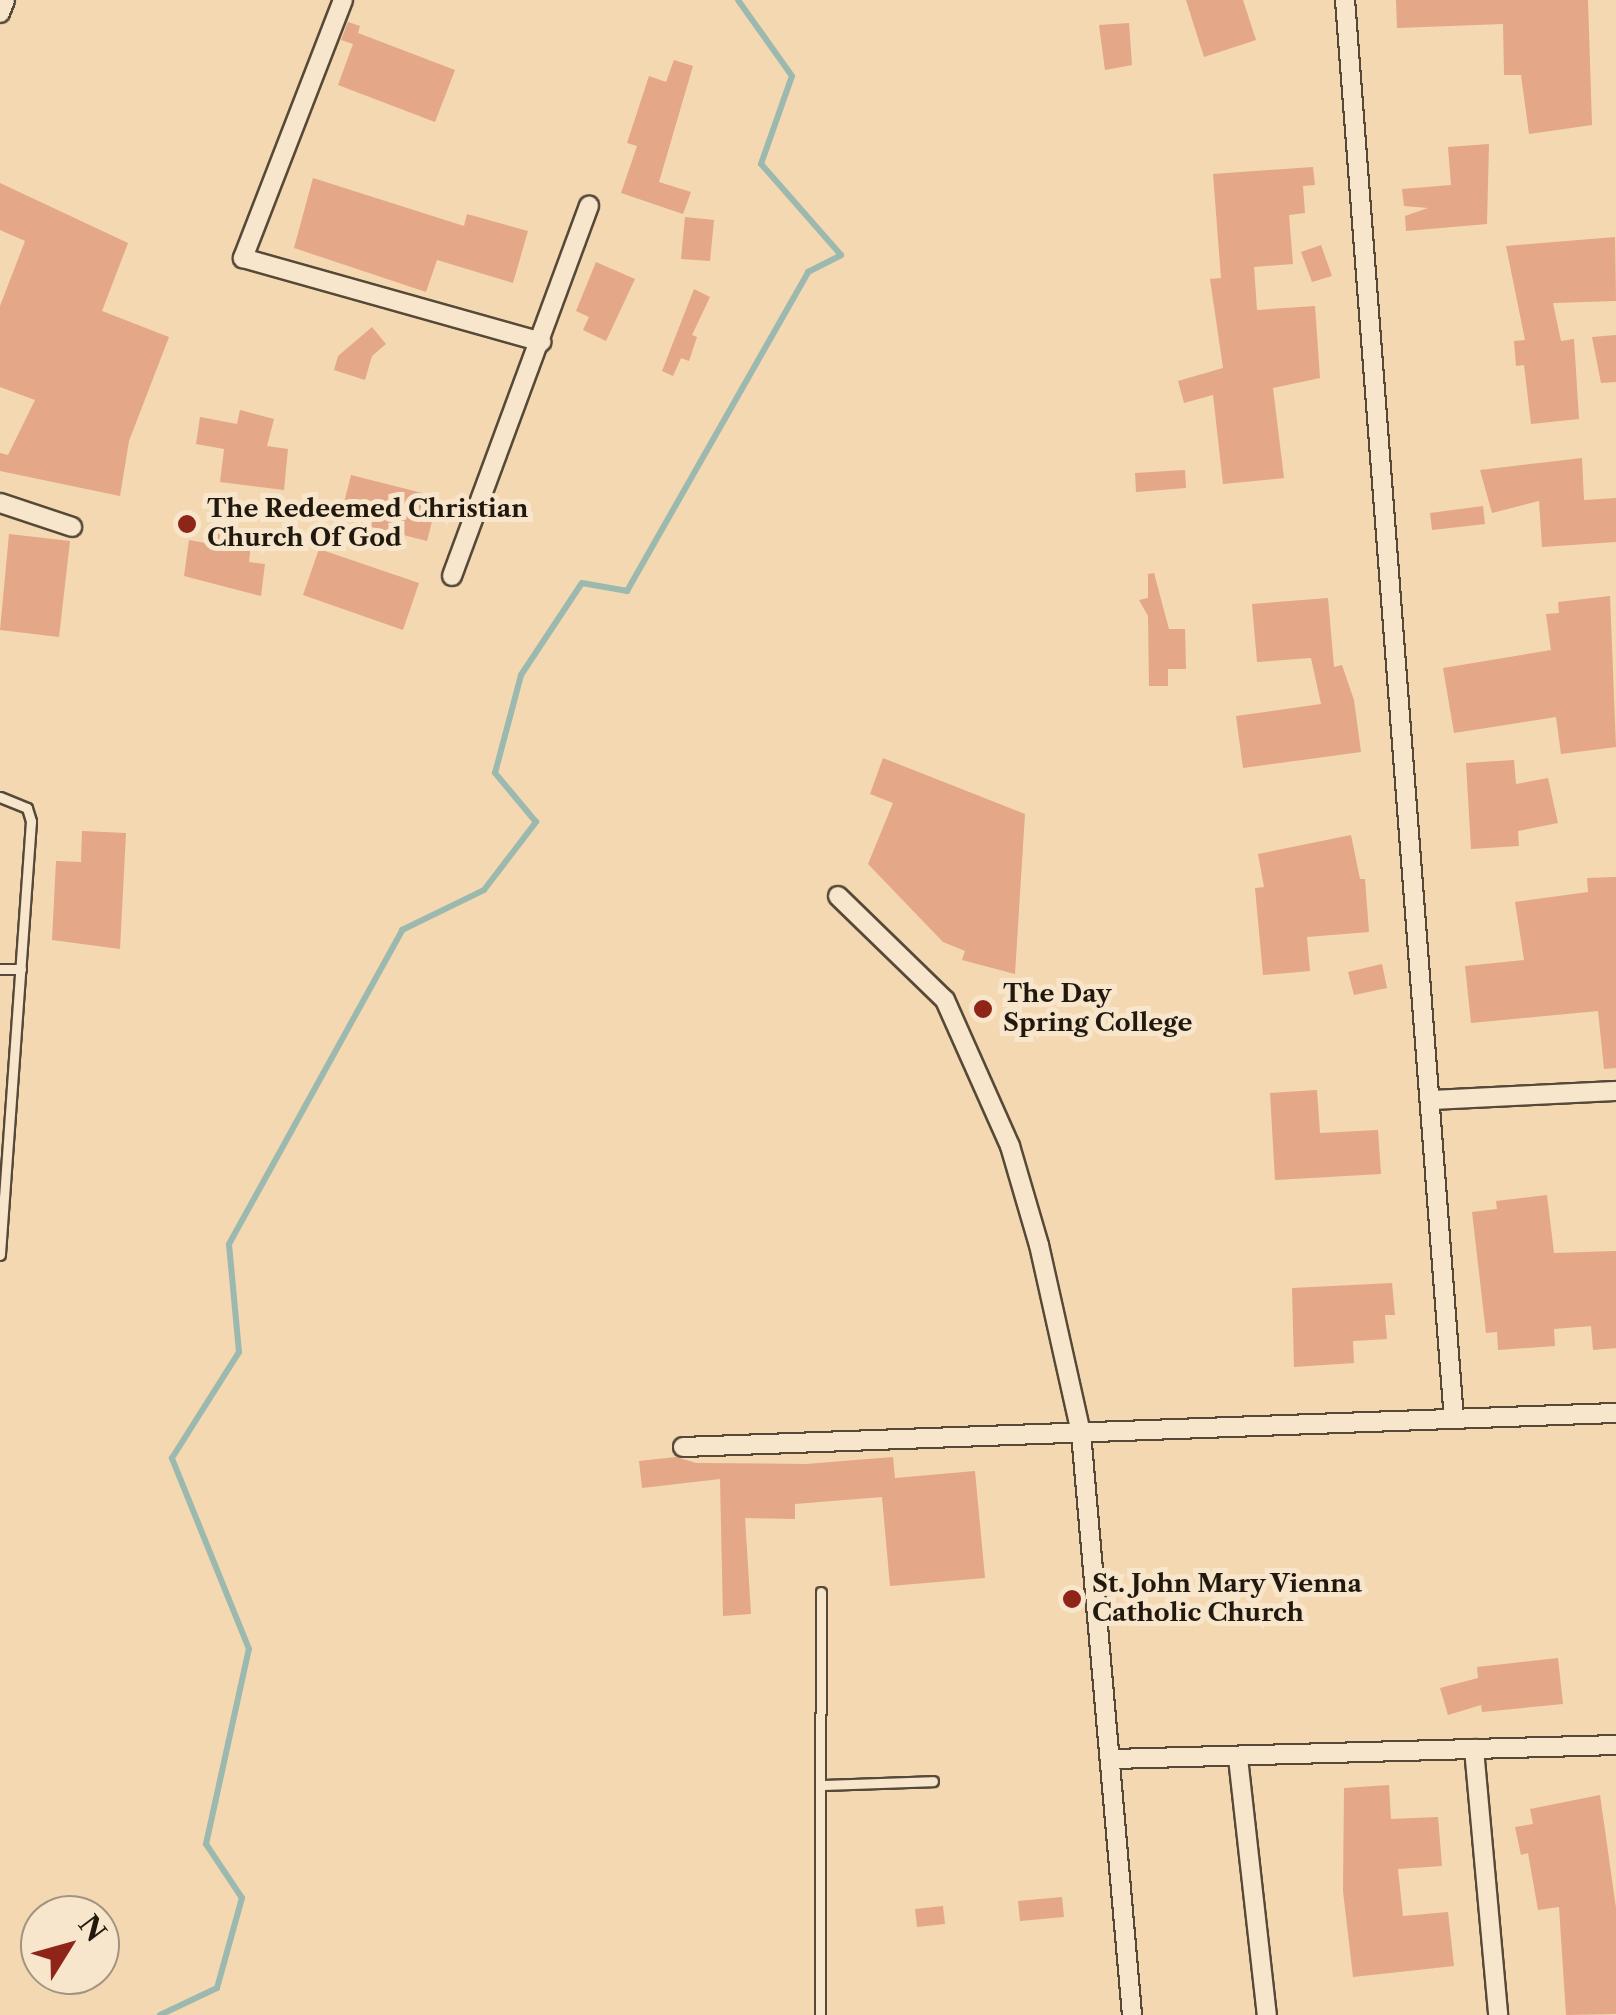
<!DOCTYPE html>
<html>
<head>
<meta charset="utf-8">
<style>
	body { margin:0 }
	#map { position:relative; width:1616px; height:2015px; overflow:hidden; background:#f3d8b1; font-family:"Libre Caslon Text",serif }
	div>[style] { position:absolute }
	[style*='--x'] { left:calc(var(--x)*1px); top:calc(var(--y)*1px); width:calc(var(--w)*1px); rotate:calc(var(--a)*1deg) }
	.stream>* { height:6px; margin:-3px; padding:0 3px; transform-origin:3px; border-radius:3px; background:#9bb9af }
	.building>* { inset:0; background:#e4a787 }
	.roads { filter:drop-shadow(2px 0 #564938) drop-shadow(-2px 0 #564938) drop-shadow(0 2px #564938) drop-shadow(0 -2px #564938) }
	.service>* { height:9px; margin:-4.5px; padding:0 4.5px; transform-origin:4.5px; border-radius:4.5px; background:#f7e6cc }
	.minor>* { height:18px; margin:-9px; padding:0 9px; transform-origin:9px; border-radius:9px; background:#f7e6cc }
	.dots>* { width:28px; height:28px; translate:-50% -50%; box-sizing:border-box; border:5px solid #f7e6cc; border-radius:50% }
	span { translate:-50% -50%; white-space:nowrap; text-align:center; line-height:1.15; -webkit-text-stroke:10px #f7e6cc; paint-order:stroke }
	.poi-label { font-size:25px; color:#21190f; font-weight:700 }
	.left { translate:0 -50%; text-align:left }
	.north { position:absolute; left:20px; top:1895px; width:100px; height:100px; box-sizing:border-box; background:#f7e6cc; border:2px solid #a19480; border-radius:50%; rotate:53deg; font-size:28px; font-weight:700; line-height:40px; text-align:center; color:#21190f }
	.north::after { content:''; display:block; margin:auto; width:35px; height:45px; background:#8f2418; clip-path:polygon(50% 0,100% 100%,50% 72%,0 100%) }
</style>
</head>
<body>
<div id="map">
	<div class="stream">
		<div style="--x:160;--y:2015;--w:63;--a:-25.3"></div>
		<div style="--x:217;--y:1988;--w:93;--a:-74.5"></div>
		<div style="--x:242;--y:1898;--w:65;--a:-123.7"></div>
		<div style="--x:206;--y:1844;--w:200;--a:-77.6"></div>
		<div style="--x:249;--y:1649;--w:206;--a:-112"></div>
		<div style="--x:172;--y:1458;--w:125;--a:-57.7"></div>
		<div style="--x:239;--y:1352;--w:108;--a:-95.3"></div>
		<div style="--x:229;--y:1244;--w:359;--a:-61.1"></div>
		<div style="--x:402;--y:930;--w:91;--a:-26"></div>
		<div style="--x:484;--y:890;--w:86;--a:-52.6"></div>
		<div style="--x:536;--y:822;--w:64;--a:-129.9"></div>
		<div style="--x:495;--y:773;--w:101;--a:-75.1"></div>
		<div style="--x:521;--y:675;--w:110;--a:-56.5"></div>
		<div style="--x:582;--y:583;--w:46;--a:10.1"></div>
		<div style="--x:627;--y:591;--w:367;--a:-60.4"></div>
		<div style="--x:808;--y:272;--w:37;--a:-27"></div>
		<div style="--x:841;--y:255;--w:121;--a:-131.3"></div>
		<div style="--x:761;--y:164;--w:93;--a:-70.6"></div>
		<div style="--x:792;--y:76;--w:93;--a:-125.4"></div>
	</div>
	<div class="building">
		<div style="clip-path:polygon(1186px 0,1243px 0,1256px 40px,1204px 57px)"></div>
		<div style="clip-path:polygon(1396px 0,1588px 0,1592px 125px,1529px 134px,1521px 75px,1504px 75px,1503px 24px,1397px 28px)"></div>
		<div style="clip-path:polygon(348px 22px,360px 26px,358px 33px,455px 70px,435px 122px,338px 85px,353px 44px,341px 40px)"></div>
		<div style="clip-path:polygon(1129px 23px,1132px 65px,1105px 70px,1099px 25px)"></div>
		<div style="clip-path:polygon(674px 60px,693px 66px,659px 182px,691px 192px,683px 214px,621px 193px,637px 146px,627px 143px,649px 76px,666px 82px)"></div>
		<div style="clip-path:polygon(1489px 144px,1487px 224px,1406px 231px,1405px 216px,1428px 208px,1404px 206px,1402px 189px,1451px 185px,1448px 147px)"></div>
		<div style="clip-path:polygon(1313px 167px,1315px 185px,1303px 186px,1305px 213px,1289px 215px,1293px 264px,1254px 267px,1257px 310px,1315px 306px,1320px 378px,1273px 388px,1284px 478px,1223px 484px,1213px 395px,1184px 403px,1178px 381px,1223px 368px,1210px 279px,1221px 278px,1213px 174px)"></div>
		<div style="clip-path:polygon(313px 178px,464px 226px,467px 214px,528px 231px,513px 283px,437px 260px,426px 292px,294px 248px)"></div>
		<div style="clip-path:polygon(0 183px,128px 243px,102px 311px,169px 337px,129px 441px,120px 496px,0 471px,0 453px,8px 455px,35px 400px,0 387px,0 306px,25px 241px,0 230px)"></div>
		<div style="clip-path:polygon(685px 217px,714px 220px,710px 261px,681px 259px)"></div>
		<div style="clip-path:polygon(1615px 237px,1616px 301px,1553px 303px,1561px 341px,1574px 339px,1579px 419px,1531px 424px,1524px 365px,1516px 366px,1514px 341px,1525px 340px,1506px 246px)"></div>
		<div style="clip-path:polygon(1321px 245px,1332px 276px,1312px 282px,1301px 252px)"></div>
		<div style="clip-path:polygon(596px 262px,635px 279px,606px 341px,583px 330px,589px 317px,576px 311px)"></div>
		<div style="clip-path:polygon(694px 289px,710px 297px,692px 335px,697px 337px,689px 361px,681px 358px,673px 376px,662px 371px)"></div>
		<div style="clip-path:polygon(372px 327px,386px 344px,372px 356px,365px 380px,334px 370px,338px 356px)"></div>
		<div style="clip-path:polygon(1616px 335px,1616px 382px,1601px 383px,1592px 337px)"></div>
		<div style="clip-path:polygon(240px 410px,274px 419px,267px 446px,288px 449px,284px 490px,220px 482px,224px 449px,196px 444px,200px 417px,237px 424px)"></div>
		<div style="clip-path:polygon(1582px 458px,1584px 500px,1616px 498px,1616px 542px,1542px 547px,1539px 501px,1492px 513px,1480px 470px)"></div>
		<div style="clip-path:polygon(1185px 470px,1186px 488px,1136px 492px,1135px 473px)"></div>
		<div style="clip-path:polygon(351px 475px,438px 497px,427px 541px,340px 519px)"></div>
		<div style="clip-path:polygon(1483px 506px,1485px 524px,1432px 530px,1430px 513px)"></div>
		<div style="clip-path:polygon(207px 526px,252px 533px,249px 562px,265px 564px,261px 596px,184px 576px,189px 540px,205px 543px)"></div>
		<div style="clip-path:polygon(9px 534px,70px 541px,59px 637px,0 630px)"></div>
		<div style="clip-path:polygon(319px 549px,419px 583px,403px 630px,303px 595px)"></div>
		<div style="clip-path:polygon(1154px 573px,1169px 629px,1185px 629px,1186px 669px,1168px 669px,1168px 686px,1149px 686px,1148px 616px,1139px 600px,1148px 598px,1148px 574px)"></div>
		<div style="clip-path:polygon(1610px 596px,1616px 747px,1561px 754px,1556px 717px,1454px 733px,1443px 668px,1551px 650px,1546px 614px,1559px 613px,1558px 602px)"></div>
		<div style="clip-path:polygon(1328px 598px,1334px 667px,1342px 665px,1354px 700px,1361px 752px,1243px 768px,1236px 716px,1321px 704px,1311px 658px,1257px 662px,1252px 604px)"></div>
		<div style="clip-path:polygon(883px 758px,1025px 814px,1015px 974px,962px 960px,965px 951px,943px 942px,868px 864px,893px 803px,870px 794px)"></div>
		<div style="clip-path:polygon(1514px 760px,1516px 784px,1548px 778px,1558px 823px,1518px 831px,1519px 846px,1471px 849px,1466px 763px)"></div>
		<div style="clip-path:polygon(82px 831px,126px 833px,120px 949px,52px 940px,56px 861px,81px 862px)"></div>
		<div style="clip-path:polygon(1351px 835px,1360px 879px,1365px 879px,1369px 932px,1307px 937px,1310px 971px,1263px 975px,1255px 888px,1264px 887px,1258px 854px)"></div>
		<div style="clip-path:polygon(1616px 877px,1616px 1068px,1604px 1069px,1598px 1011px,1471px 1023px,1465px 966px,1524px 960px,1515px 902px,1588px 892px,1587px 878px)"></div>
		<div style="clip-path:polygon(1382px 964px,1387px 988px,1354px 995px,1348px 972px)"></div>
		<div style="clip-path:polygon(1317px 1090px,1320px 1133px,1378px 1130px,1381px 1174px,1275px 1180px,1270px 1093px)"></div>
		<div style="clip-path:polygon(1547px 1195px,1554px 1253px,1616px 1251px,1616px 1348px,1593px 1350px,1591px 1326px,1554px 1329px,1555px 1346px,1498px 1350px,1497px 1332px,1486px 1333px,1472px 1212px,1497px 1209px,1496px 1201px)"></div>
		<div style="clip-path:polygon(1392px 1283px,1395px 1315px,1385px 1315px,1387px 1339px,1353px 1341px,1354px 1363px,1294px 1367px,1292px 1288px)"></div>
		<div style="clip-path:polygon(676px 1457px,696px 1463px,806px 1464px,893px 1457px,895px 1478px,975px 1471px,985px 1578px,890px 1586px,882px 1497px,795px 1504px,795px 1519px,745px 1518px,751px 1614px,723px 1616px,720px 1479px,642px 1488px,639px 1461px)"></div>
		<div style="clip-path:polygon(1558px 1658px,1563px 1704px,1482px 1712px,1481px 1705px,1448px 1715px,1440px 1688px,1478px 1678px,1477px 1667px)"></div>
		<div style="clip-path:polygon(1389px 1785px,1391px 1819px,1438px 1817px,1442px 1866px,1398px 1869px,1403px 1916px,1448px 1912px,1454px 1966px,1353px 1977px,1343px 1891px,1344px 1788px)"></div>
		<div style="clip-path:polygon(1600px 1795px,1616px 1908px,1616px 2014px,1566px 2015px,1559px 1907px,1538px 1910px,1528px 1853px,1521px 1855px,1515px 1827px,1533px 1824px,1530px 1809px)"></div>
		<div style="clip-path:polygon(1062px 1897px,1064px 1917px,1020px 1921px,1018px 1901px)"></div>
		<div style="clip-path:polygon(943px 1906px,945px 1924px,917px 1927px,915px 1909px)"></div>
	</div>
	<div class="roads">
		<div class="service">
			<div style="--x:0;--y:797;--w:29;--a:22"></div>
			<div style="--x:27;--y:808;--w:14;--a:73"></div>
			<div style="--x:31;--y:821;--w:435;--a:94.1"></div>
			<div style="--x:0;--y:969;--w:21;--a:0"></div>
			<div style="--x:821;--y:1785;--w:112;--a:-2"></div>
			<div style="--x:820;--y:2015;--w:423;--a:-89.9"></div>
		</div>
		<div class="minor">
			<div style="--x:343;--y:0;--w:277;--a:111.2"></div>
			<div style="--x:243;--y:258;--w:310;--a:15.7"></div>
			<div style="--x:1345;--y:0;--w:1423;--a:85.61"></div>
			<div style="--x:0;--y:13;--w:14;--a:-69"></div>
			<div style="--x:0;--y:503;--w:76;--a:18.4"></div>
			<div style="--x:452;--y:576;--w:395;--a:-69.7"></div>
			<div style="--x:838;--y:896;--w:149;--a:44.2"></div>
			<div style="--x:945;--y:1000;--w:160;--a:66"></div>
			<div style="--x:1010;--y:1146;--w:103;--a:73.7"></div>
			<div style="--x:1039;--y:1245;--w:193;--a:77.4"></div>
			<div style="--x:1081;--y:1433;--w:584;--a:84.99"></div>
			<div style="--x:1431;--y:1100;--w:185;--a:-2.8"></div>
			<div style="--x:683;--y:1447;--w:934;--a:-2.09"></div>
			<div style="--x:1474;--y:1749;--w:267;--a:84.8"></div>
			<div style="--x:1238;--y:1758;--w:259;--a:83.6"></div>
			<div style="--x:1113;--y:1759;--w:503;--a:-1.59"></div>
		</div>
	</div>
	<div class="dots">
		<div style="left:187px;top:524px;background:#8f2418"></div>
		<div style="left:983px;top:1009px;background:#8f2418"></div>
		<div style="left:1072px;top:1599px;background:#8f2418"></div>
	</div>
	<div class="poi-label">
		<span class="left" style="left:207px;top:524px">The Redeemed Christian<br>Church Of God</span>
		<span class="left" style="left:1003px;top:1009px">The Day<br>Spring College</span>
		<span class="left" style="left:1092px;top:1599px">St. John Mary Vienna<br>Catholic Church</span>
	</div>
	<div class="north">N</div>
</div>
</body>
</html>
